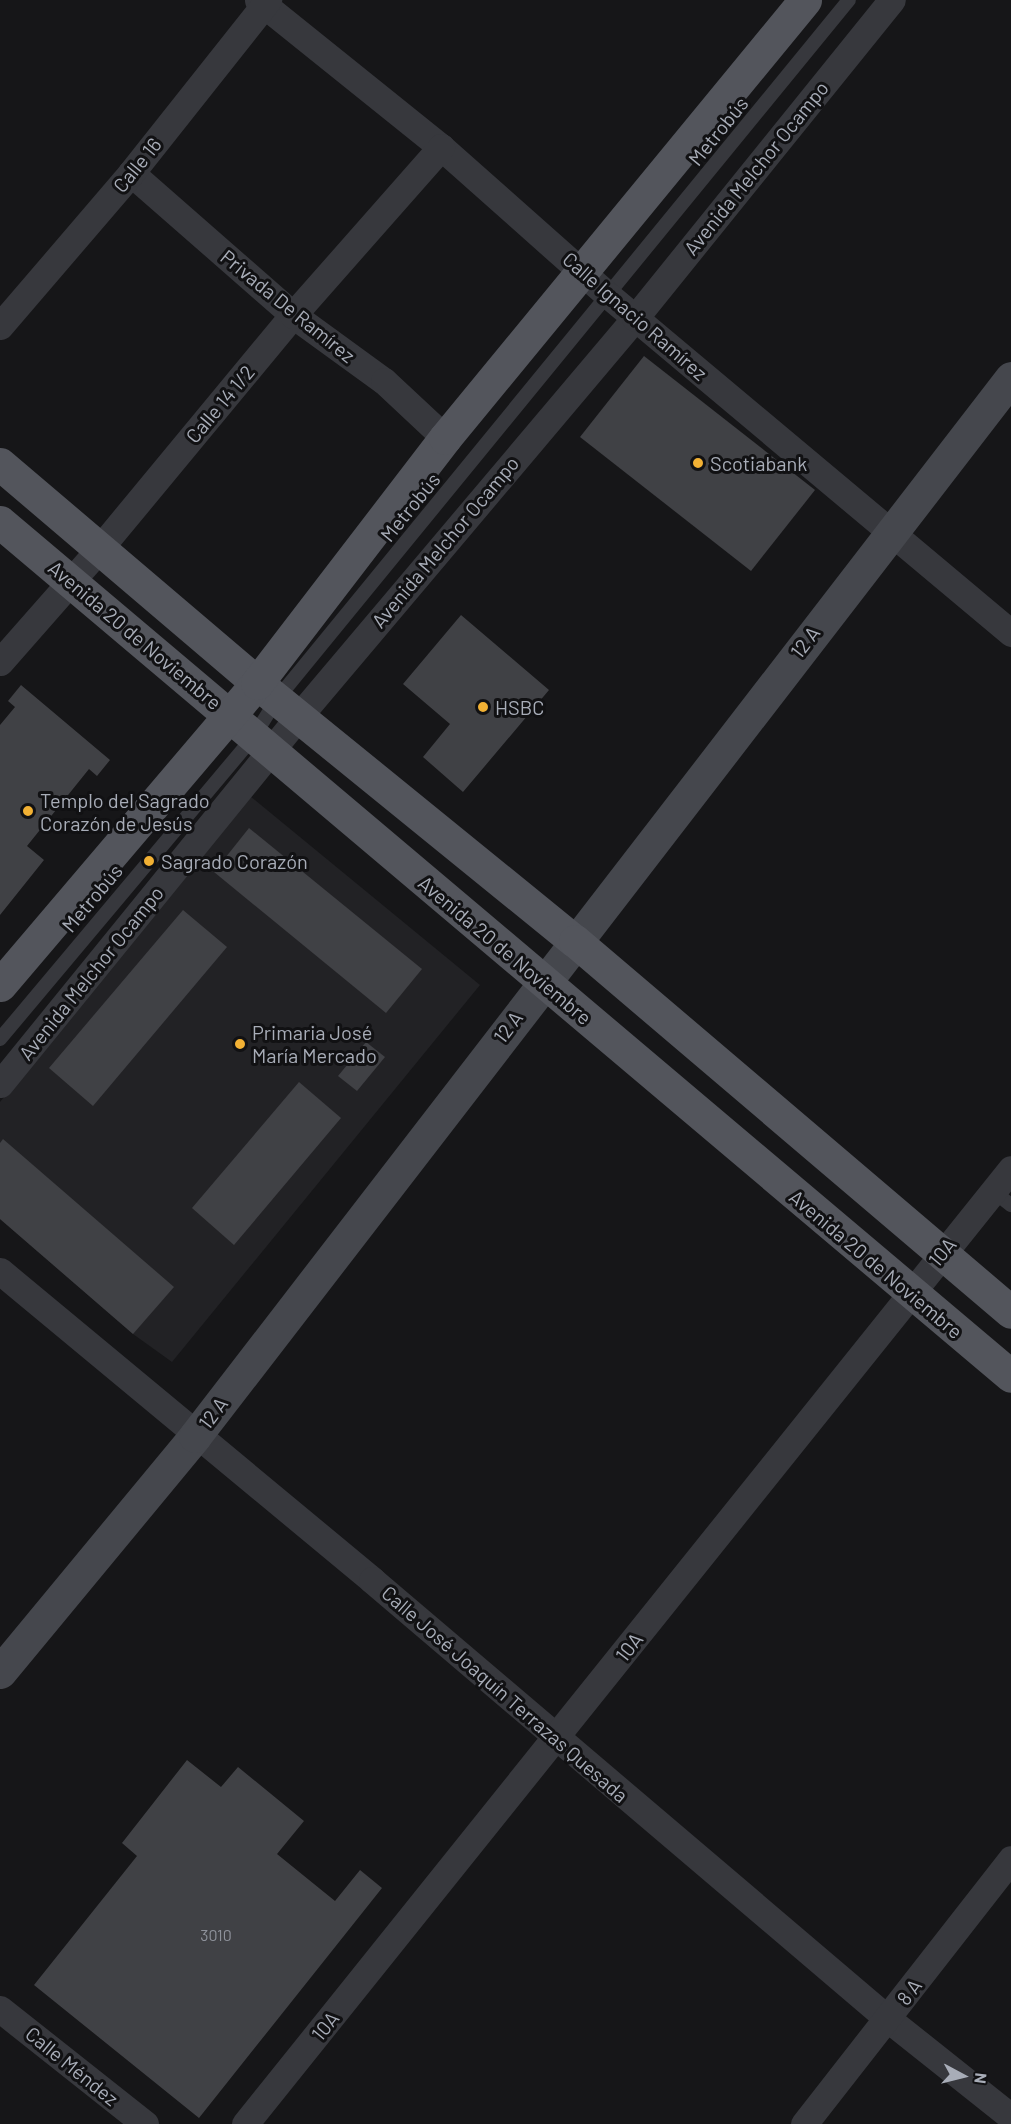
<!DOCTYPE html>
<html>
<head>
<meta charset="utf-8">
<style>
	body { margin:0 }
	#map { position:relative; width:1011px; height:2124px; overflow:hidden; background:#161618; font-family:Barlow,sans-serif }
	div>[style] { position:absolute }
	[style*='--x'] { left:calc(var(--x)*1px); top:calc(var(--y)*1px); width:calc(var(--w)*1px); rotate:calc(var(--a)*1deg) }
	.built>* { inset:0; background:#222225 }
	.building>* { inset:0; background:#404145 }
	.service>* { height:14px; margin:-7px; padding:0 7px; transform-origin:7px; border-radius:7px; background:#37383d }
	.minor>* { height:27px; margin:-13.5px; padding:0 13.5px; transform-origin:13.5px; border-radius:13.5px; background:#37383d }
	.secondary>* { height:33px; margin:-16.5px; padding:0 16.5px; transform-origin:16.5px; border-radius:16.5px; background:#45474d }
	.primary>* { height:33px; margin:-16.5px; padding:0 16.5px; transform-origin:16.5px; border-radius:16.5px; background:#53555c }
	.dots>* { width:16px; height:16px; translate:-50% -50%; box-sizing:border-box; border:3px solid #111113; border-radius:50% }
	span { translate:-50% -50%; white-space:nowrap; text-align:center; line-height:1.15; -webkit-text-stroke:6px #111113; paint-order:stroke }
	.number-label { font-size:16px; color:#8e929b }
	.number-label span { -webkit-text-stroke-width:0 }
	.street-label { font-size:20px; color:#a8adb8 }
	.poi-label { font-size:20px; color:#a8adb8 }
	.left { translate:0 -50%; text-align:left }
	.north { position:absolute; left:933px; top:2046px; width:60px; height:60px; -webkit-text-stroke:4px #111113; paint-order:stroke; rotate:97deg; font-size:16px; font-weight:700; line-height:24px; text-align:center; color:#a8adb8 }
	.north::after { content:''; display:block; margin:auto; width:21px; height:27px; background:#a8adb8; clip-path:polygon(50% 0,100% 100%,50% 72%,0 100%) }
</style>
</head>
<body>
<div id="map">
	<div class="built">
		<div style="clip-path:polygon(250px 796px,480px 985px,172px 1362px,133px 1334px,0 1219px,0 1102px)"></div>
	</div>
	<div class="building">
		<div style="clip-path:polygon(644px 356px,815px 490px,751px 571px,580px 437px)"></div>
		<div style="clip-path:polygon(461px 615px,549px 690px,463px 792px,423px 757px,450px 724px,403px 684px)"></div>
		<div style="clip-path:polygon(21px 685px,110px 760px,97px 776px,89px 769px,27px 846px,44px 860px,0 915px,0 725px,15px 707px,8px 701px)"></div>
		<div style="clip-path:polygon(249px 828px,422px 969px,386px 1013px,214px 872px)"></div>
		<div style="clip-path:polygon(183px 910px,227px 947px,93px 1106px,49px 1068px)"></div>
		<div style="clip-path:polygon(366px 1042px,385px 1057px,357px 1091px,338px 1076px)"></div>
		<div style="clip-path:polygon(299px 1082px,341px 1118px,234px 1245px,192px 1208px)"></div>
		<div style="clip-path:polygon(3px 1139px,174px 1287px,133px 1334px,0 1219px,0 1143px)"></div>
		<div style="clip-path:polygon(187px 1760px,221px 1787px,238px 1767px,304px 1821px,277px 1854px,335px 1901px,360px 1870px,382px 1888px,199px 2118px,34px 1985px,137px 1856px,122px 1843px)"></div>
	</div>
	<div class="service">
		<div style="--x:0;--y:1039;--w:395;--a:-50"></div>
		<div style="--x:254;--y:736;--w:44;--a:-58.1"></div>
		<div style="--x:277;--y:699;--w:903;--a:-50.71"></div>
		<div style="--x:993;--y:1191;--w:23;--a:38"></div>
	</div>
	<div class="minor">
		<div style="--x:258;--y:0;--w:235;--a:38.8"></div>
		<div style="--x:441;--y:147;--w:225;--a:41.6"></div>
		<div style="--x:609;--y:296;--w:525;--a:39.97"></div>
		<div style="--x:131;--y:173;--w:215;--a:41.2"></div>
		<div style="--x:293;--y:315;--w:112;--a:36"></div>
		<div style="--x:384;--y:381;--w:83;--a:43.1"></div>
		<div style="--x:0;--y:326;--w:201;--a:-49.4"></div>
		<div style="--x:131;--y:173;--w:221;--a:-51.6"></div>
		<div style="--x:0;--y:662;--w:152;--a:-48.7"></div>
		<div style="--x:100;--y:548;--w:303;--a:-50.4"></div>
		<div style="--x:293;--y:315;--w:224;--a:-48.6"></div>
		<div style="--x:0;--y:1084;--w:474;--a:-50.9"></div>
		<div style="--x:299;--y:716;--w:521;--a:-49.83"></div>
		<div style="--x:635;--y:318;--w:409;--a:-51.1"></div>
		<div style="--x:0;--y:1271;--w:484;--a:39.7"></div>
		<div style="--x:372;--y:1580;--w:677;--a:40.39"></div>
		<div style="--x:888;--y:2019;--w:157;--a:38.5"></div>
		<div style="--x:0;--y:2009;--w:185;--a:38.4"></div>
		<div style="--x:245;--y:2124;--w:1224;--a:-51.27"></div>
		<div style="--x:804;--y:2124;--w:336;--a:-52"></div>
	</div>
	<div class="secondary">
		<div style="--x:0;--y:1672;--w:306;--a:-50.4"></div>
		<div style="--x:195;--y:1436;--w:1336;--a:-52.36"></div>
	</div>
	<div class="primary">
		<div style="--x:0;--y:464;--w:338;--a:40.4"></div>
		<div style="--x:257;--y:683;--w:409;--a:39.1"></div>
		<div style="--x:575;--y:941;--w:572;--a:40.4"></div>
		<div style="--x:0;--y:522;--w:1323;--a:40.19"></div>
		<div style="--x:0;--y:985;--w:397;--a:-49.6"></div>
		<div style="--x:257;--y:683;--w:309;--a:-52.5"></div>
		<div style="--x:445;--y:438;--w:567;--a:-50.58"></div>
	</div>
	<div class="dots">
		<div style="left:698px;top:463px;background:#f2b134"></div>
		<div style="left:483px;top:707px;background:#f2b134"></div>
		<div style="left:28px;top:811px;background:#f2b134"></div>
		<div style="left:149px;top:861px;background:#f2b134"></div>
		<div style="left:240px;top:1044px;background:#f2b134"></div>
	</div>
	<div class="number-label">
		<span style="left:216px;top:1935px">3010</span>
	</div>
	<div class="street-label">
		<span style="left:718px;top:131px;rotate:-51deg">Metrobús</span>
		<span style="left:137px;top:165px;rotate:-51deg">Calle 16</span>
		<span style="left:756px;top:168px;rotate:-51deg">Avenida Melchor Ocampo</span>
		<span style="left:288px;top:306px;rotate:39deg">Privada De Ramírez</span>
		<span style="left:635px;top:316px;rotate:41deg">Calle Ignacio Ramírez</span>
		<span style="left:220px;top:404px;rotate:-50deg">Calle 14 1/2</span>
		<span style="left:410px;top:507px;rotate:-51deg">Metrobús</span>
		<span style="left:445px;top:542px;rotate:-50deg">Avenida Melchor Ocampo</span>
		<span style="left:135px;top:635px;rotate:40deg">Avenida 20 de Noviembre</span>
		<span style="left:805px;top:642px;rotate:-52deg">12 A</span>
		<span style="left:92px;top:898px;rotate:-50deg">Metrobús</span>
		<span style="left:505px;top:950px;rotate:40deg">Avenida 20 de Noviembre</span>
		<span style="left:91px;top:973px;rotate:-51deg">Avenida Melchor Ocampo</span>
		<span style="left:508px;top:1027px;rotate:-53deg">12 A</span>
		<span style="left:942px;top:1252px;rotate:-50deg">10A</span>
		<span style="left:876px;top:1264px;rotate:40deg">Avenida 20 de Noviembre</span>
		<span style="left:213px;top:1413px;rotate:-53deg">12 A</span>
		<span style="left:629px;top:1647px;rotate:-52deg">10A</span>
		<span style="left:505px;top:1694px;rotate:41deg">Calle José Joaquín Terrazas Quesada</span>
		<span style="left:909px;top:1992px;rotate:-53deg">8 A</span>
		<span style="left:325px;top:2026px;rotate:-51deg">10A</span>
		<span style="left:72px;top:2066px;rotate:39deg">Calle Méndez</span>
	</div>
	<div class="poi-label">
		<span class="left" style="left:710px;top:463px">Scotiabank</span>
		<span class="left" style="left:495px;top:707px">HSBC</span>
		<span class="left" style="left:40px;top:812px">Templo del Sagrado<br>Corazón de Jesús</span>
		<span class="left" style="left:161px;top:861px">Sagrado Corazón</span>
		<span class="left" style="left:252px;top:1044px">Primaria José<br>María Mercado</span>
	</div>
	<div class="north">N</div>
</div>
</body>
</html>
